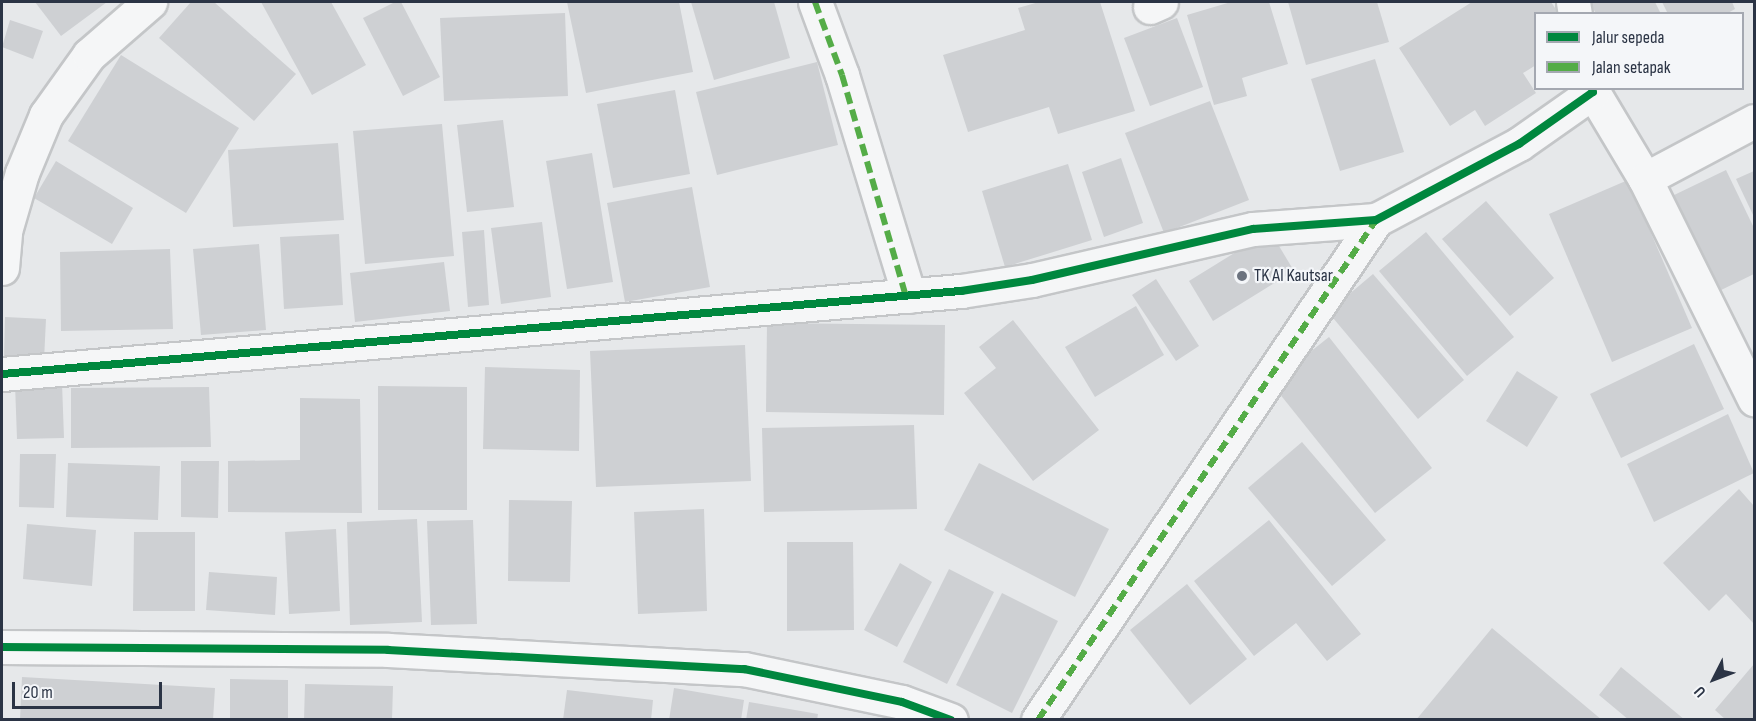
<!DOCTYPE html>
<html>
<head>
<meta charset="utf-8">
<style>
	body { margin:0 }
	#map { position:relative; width:1756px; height:721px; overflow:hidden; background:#e6e8ea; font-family:"Sofia Sans Condensed",sans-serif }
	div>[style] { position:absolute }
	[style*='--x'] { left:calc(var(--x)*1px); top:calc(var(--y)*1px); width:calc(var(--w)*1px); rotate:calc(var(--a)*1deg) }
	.building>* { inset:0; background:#ced0d3 }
	.roads { filter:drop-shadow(2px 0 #c4c6c8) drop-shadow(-2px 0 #c4c6c8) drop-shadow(0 2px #c4c6c8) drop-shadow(0 -2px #c4c6c8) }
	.street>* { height:33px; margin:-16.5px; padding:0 16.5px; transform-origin:16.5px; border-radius:16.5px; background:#f5f6f7 }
	.quiet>* { height:6px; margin-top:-3px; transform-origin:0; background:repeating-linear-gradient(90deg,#54ac47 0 12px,transparent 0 18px) }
	.cycleway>* { height:8px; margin:-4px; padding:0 4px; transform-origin:4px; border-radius:4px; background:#00873e }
	.dots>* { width:16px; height:16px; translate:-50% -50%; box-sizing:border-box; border:3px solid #f4f6f9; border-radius:50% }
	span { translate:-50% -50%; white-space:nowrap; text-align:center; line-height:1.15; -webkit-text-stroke:4.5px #f4f6f9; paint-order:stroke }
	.poi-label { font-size:18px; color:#2b3445 }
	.left { translate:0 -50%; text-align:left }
	.frame { position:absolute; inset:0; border:3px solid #2b3445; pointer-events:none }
	.legend { position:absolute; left:1534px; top:12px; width:210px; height:78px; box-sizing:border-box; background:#f4f6f9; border:2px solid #a4a8b1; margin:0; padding:8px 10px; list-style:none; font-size:18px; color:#2b3445 }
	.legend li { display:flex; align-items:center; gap:12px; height:30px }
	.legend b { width:30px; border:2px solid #a4a8b1 }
	.north { position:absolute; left:1684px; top:649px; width:60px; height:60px; -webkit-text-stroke:4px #f4f6f9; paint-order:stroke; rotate:228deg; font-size:16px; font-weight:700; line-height:24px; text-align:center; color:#2b3445 }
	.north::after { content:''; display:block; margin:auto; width:21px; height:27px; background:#2b3445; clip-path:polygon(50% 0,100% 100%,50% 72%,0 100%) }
	.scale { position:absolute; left:12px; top:682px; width:150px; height:27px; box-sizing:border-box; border:3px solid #2b3445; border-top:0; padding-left:8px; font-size:18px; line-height:21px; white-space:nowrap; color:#2b3445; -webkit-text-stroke:4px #f4f6f9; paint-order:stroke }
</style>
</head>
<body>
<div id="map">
	<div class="building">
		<div style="clip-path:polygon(35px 2px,107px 2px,61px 36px)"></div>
		<div style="clip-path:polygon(191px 2px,214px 2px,296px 74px,254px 121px,159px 38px)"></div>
		<div style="clip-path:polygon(261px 2px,331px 2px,366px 65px,312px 95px)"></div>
		<div style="clip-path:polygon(395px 2px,401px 2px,440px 77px,403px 96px,363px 18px)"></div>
		<div style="clip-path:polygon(567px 2px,679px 2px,693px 72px,586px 93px)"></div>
		<div style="clip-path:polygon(691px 2px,774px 2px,790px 58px,714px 80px)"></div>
		<div style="clip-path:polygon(1039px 2px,1100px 2px,1135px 111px,1058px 134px,1049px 107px,968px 132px,943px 55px,1025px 30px,1018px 8px)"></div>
		<div style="clip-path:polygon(1231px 2px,1269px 2px,1288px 64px,1242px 78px,1247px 96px,1214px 105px,1187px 15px)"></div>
		<div style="clip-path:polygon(1288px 2px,1377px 2px,1389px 42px,1306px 65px)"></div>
		<div style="clip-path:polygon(1472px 2px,1551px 2px,1559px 14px,1536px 14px,1536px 65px,1523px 73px,1536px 93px,1485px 126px,1475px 110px,1450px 126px,1399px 48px)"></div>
		<div style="clip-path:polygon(1590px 2px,1655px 2px,1661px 14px,1596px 14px)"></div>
		<div style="clip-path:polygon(1662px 2px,1732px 2px,1735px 9px,1726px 14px,1668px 14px)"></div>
		<div style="clip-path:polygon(565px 13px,568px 96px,444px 101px,440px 18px)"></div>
		<div style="clip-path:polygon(1177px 18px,1203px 87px,1150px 106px,1124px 38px)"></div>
		<div style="clip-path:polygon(10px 20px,43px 31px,33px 59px,2px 47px)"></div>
		<div style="clip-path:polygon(121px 55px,239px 128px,186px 213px,68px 141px)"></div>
		<div style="clip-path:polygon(1375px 59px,1404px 152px,1340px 171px,1311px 79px)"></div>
		<div style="clip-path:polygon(817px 62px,838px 145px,717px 175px,696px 92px)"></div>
		<div style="clip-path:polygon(675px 90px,690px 174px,613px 188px,597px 104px)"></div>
		<div style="clip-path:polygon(1210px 101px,1249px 200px,1164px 233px,1125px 133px)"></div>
		<div style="clip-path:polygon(503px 120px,514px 207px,467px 212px,457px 125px)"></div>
		<div style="clip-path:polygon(442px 124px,454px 256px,365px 264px,353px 131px)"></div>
		<div style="clip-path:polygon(338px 143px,344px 220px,233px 227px,228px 150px)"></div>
		<div style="clip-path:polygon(592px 153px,613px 282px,567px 289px,546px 161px)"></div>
		<div style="clip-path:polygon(1121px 158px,1143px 223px,1104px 237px,1082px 172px)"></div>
		<div style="clip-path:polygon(56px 161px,133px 208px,112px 244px,34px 198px)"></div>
		<div style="clip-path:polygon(1068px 164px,1092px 240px,1005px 267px,982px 191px)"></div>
		<div style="clip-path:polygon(1726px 170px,1754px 228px,1754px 274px,1717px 292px,1670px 197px)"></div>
		<div style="clip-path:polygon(1754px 171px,1754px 217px,1736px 179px)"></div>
		<div style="clip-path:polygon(1628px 180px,1692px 328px,1612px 362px,1549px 214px)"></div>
		<div style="clip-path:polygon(692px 187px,710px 287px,625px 302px,607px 203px)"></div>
		<div style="clip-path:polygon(1486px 201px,1554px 278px,1510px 316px,1442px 239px)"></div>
		<div style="clip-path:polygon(542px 222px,551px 297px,501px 304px,491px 228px)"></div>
		<div style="clip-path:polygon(484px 230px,489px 305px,468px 307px,462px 232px)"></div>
		<div style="clip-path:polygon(1270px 231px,1294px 271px,1213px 321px,1189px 281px)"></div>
		<div style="clip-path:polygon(1426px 232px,1514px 337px,1467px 376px,1379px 271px)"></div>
		<div style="clip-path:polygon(339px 234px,343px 305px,284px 309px,280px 237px)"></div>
		<div style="clip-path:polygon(259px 244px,266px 330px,201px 335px,193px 249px)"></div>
		<div style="clip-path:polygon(170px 249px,173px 329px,61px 331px,60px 252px)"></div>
		<div style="clip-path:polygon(444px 262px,450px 311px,355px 322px,350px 273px)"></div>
		<div style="clip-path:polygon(1373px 274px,1464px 380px,1418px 419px,1328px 312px)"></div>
		<div style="clip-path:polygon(1156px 279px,1199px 346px,1176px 361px,1132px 295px)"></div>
		<div style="clip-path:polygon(1136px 306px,1164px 355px,1095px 397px,1065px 347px)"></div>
		<div style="clip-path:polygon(5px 317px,46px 319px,44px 360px,4px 358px)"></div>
		<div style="clip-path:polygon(1013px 320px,1099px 430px,1033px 481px,964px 393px,996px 368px,979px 347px)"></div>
		<div style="clip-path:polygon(767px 323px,945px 325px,944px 415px,766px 412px)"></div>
		<div style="clip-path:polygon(1329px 337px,1432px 468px,1375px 513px,1271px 383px)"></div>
		<div style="clip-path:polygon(1694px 344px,1724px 409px,1621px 458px,1590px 394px)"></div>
		<div style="clip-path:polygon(745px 345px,751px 481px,596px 487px,590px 351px)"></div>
		<div style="clip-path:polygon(485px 367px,580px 370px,579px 451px,483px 449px)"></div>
		<div style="clip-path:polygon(1517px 371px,1558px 397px,1527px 447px,1486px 421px)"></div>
		<div style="clip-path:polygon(62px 383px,64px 438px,17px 439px,15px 384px)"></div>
		<div style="clip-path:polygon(378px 386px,467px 387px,467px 510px,378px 510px)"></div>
		<div style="clip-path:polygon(209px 387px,211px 447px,71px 448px,71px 388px)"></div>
		<div style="clip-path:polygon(300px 398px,360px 399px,362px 513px,228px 512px,228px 461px,300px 460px)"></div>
		<div style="clip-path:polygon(1728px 414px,1754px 473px,1654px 522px,1627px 464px)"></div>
		<div style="clip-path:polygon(914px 425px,917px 509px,764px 512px,762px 428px)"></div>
		<div style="clip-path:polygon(1302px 442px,1386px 540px,1332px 586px,1248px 488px)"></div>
		<div style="clip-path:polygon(20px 454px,56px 454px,54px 508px,19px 507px)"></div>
		<div style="clip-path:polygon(181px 461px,219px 461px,218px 518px,181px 517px)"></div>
		<div style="clip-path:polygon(68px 463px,160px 466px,158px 520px,66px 517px)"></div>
		<div style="clip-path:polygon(979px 463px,1109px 529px,1075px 597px,944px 530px)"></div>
		<div style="clip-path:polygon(1739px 489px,1754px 506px,1754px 624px,1726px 594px,1709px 611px,1663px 563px)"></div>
		<div style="clip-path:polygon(509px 500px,572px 501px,570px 582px,508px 581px)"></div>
		<div style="clip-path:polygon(704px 509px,707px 611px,638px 614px,634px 512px)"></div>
		<div style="clip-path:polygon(417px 519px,422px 622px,350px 625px,347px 522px)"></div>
		<div style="clip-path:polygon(473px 520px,477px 624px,431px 625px,427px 521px)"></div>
		<div style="clip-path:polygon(1269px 520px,1361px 634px,1327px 661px,1296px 623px,1254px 656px,1194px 581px)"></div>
		<div style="clip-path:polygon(27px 524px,96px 530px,92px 586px,23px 579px)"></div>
		<div style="clip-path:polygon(336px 529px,340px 611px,289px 614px,285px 532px)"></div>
		<div style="clip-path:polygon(134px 532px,195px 532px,195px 611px,133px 611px)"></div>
		<div style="clip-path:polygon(787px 542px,853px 542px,854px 630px,787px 631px)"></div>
		<div style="clip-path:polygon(900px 563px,932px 582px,897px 647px,864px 630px)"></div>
		<div style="clip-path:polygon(949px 569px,994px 592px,947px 684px,903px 662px)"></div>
		<div style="clip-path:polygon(209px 572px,277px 577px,275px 615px,206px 610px)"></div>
		<div style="clip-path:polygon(1187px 584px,1247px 659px,1190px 705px,1130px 630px)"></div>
		<div style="clip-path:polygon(1002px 593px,1058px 621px,1012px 713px,956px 685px)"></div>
		<div style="clip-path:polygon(1492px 628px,1602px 720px,1416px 720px)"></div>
		<div style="clip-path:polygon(1754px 664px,1754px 720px,1726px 720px,1715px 710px)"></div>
		<div style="clip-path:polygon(1621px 667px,1685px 720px,1629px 720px,1599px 695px)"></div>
		<div style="clip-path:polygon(22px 677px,215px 688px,213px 720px,20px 720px)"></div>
		<div style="clip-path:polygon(230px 679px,288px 680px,288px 720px,230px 720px)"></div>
		<div style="clip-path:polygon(305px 684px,393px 686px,392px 720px,304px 720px)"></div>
		<div style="clip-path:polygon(674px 688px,744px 700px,741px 720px,669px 720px)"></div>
		<div style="clip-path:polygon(567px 690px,653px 700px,651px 720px,563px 720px)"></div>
		<div style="clip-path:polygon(749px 702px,818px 714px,817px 720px,746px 720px)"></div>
	</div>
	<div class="roads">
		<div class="street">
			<div style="--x:815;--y:2;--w:78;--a:69.7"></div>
			<div style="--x:842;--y:75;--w:231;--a:73.1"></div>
			<div style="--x:1573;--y:2;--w:12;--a:81"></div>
			<div style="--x:1150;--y:7;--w:12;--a:-24"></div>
			<div style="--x:1593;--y:92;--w:101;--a:59.1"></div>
			<div style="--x:1645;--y:179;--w:246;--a:63.6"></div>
			<div style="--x:1645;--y:179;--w:123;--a:-28"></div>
			<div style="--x:2;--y:268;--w:37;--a:-85"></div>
			<div style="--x:5;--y:231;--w:60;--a:-73.7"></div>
			<div style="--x:22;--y:173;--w:63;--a:-67.5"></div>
			<div style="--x:46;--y:115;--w:74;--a:-54.4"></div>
			<div style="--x:89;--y:55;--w:81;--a:-41"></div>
			<div style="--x:2;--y:374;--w:963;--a:-4.95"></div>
			<div style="--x:961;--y:291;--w:72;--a:-8.8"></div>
			<div style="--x:1032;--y:280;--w:227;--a:-13"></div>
			<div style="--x:1253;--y:229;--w:123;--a:-4.2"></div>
			<div style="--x:1376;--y:220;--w:162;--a:-28"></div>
			<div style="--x:1519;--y:144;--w:90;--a:-35.1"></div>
			<div style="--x:1593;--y:92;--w:4;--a:-104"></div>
			<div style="--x:2;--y:647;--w:386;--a:0.4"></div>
			<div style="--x:388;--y:650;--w:357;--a:3.1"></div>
			<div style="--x:744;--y:669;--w:161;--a:11.8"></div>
			<div style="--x:902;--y:702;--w:52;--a:20.2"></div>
			<div style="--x:1038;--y:720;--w:604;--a:-55.94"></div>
		</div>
	</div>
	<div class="quiet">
		<div style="--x:815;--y:2;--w:78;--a:69.7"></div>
		<div style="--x:842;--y:75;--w:231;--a:73.9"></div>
		<div style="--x:1038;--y:720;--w:604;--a:-55.94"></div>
	</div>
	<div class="cycleway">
		<div style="--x:2;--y:374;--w:963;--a:-4.95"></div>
		<div style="--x:961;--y:291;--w:72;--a:-8.8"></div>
		<div style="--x:1032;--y:280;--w:227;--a:-13"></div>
		<div style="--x:1253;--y:229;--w:123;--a:-4.2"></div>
		<div style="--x:1376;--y:220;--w:162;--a:-28"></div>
		<div style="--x:1519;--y:144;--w:90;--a:-35.1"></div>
		<div style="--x:1593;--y:92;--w:4;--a:-104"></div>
		<div style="--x:2;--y:647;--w:386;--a:0.4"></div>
		<div style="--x:388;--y:650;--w:357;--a:3.1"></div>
		<div style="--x:744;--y:669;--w:161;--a:11.8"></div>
		<div style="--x:902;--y:702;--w:52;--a:20.2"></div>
	</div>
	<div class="dots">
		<div style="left:1242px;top:276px;background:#6c737f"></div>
	</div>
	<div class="poi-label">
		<span class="left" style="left:1254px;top:276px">TK Al Kautsar</span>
	</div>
	<div class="frame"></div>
	<ul class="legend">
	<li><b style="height:8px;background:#00873e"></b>Jalur sepeda</li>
	<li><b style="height:8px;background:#54ac47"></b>Jalan setapak</li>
	</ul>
	<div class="north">U</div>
	<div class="scale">20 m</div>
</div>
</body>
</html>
